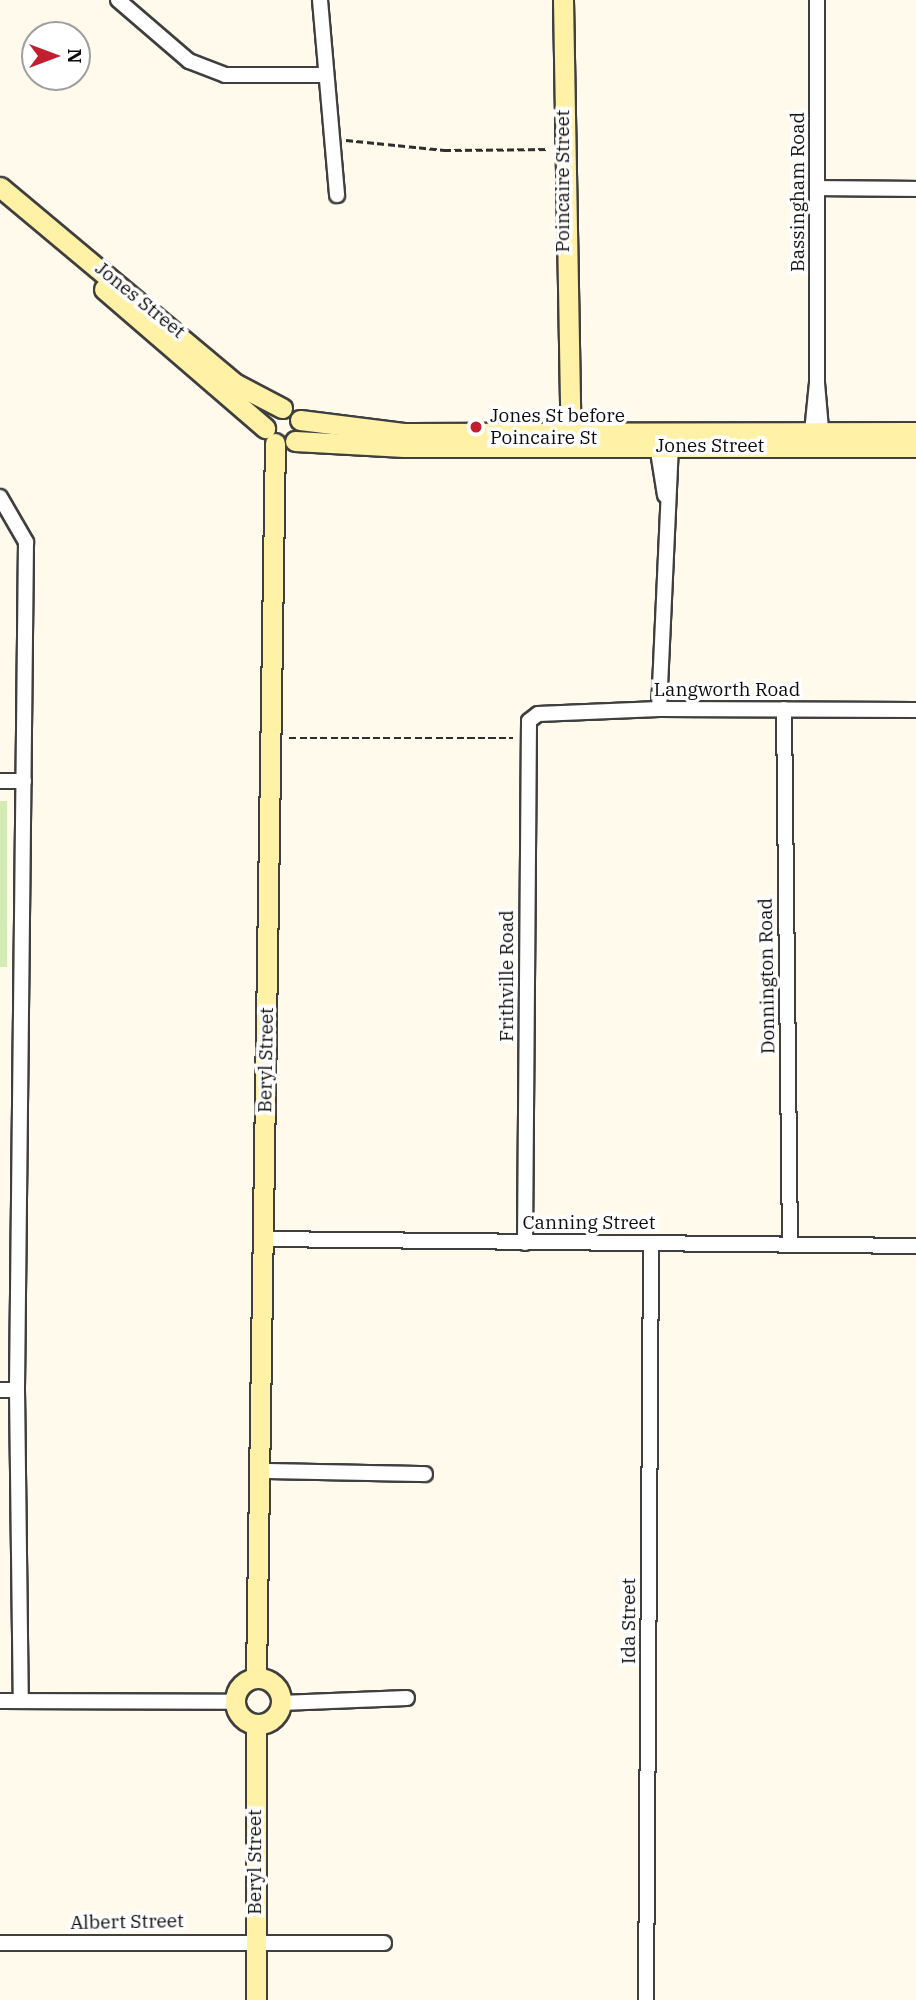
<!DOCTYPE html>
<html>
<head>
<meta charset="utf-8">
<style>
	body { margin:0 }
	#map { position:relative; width:916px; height:2000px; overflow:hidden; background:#fffaec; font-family:"IBM Plex Serif",serif }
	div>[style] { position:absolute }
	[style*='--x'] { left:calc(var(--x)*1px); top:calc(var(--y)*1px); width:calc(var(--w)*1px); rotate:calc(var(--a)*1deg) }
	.green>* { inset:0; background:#d3ebb4 }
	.path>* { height:2.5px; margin-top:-1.25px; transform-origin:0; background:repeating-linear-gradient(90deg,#2e2e2e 0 7px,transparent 0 10.5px) }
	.roads { filter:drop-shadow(2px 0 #3f3f3f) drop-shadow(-2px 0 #3f3f3f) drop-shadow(0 2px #3f3f3f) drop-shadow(0 -2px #3f3f3f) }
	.street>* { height:14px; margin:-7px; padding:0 7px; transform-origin:7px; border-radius:7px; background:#fff }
	.secondary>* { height:19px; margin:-9.5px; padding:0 9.5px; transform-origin:9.5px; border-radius:9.5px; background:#fff2a7 }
	.secondary>.ring { margin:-9.5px; padding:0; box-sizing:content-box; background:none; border:19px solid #fff2a7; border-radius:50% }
	.dots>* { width:19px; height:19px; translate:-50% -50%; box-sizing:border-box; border:4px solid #fff; border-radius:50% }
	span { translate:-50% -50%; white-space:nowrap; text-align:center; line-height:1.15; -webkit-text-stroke:7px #fff; paint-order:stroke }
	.street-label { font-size:19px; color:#0c0c0c }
	.poi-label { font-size:19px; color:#0c0c0c }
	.left { translate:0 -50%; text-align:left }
	.north { position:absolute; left:21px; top:21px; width:70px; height:70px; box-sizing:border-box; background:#fff; border:2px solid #9e9e9e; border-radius:50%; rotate:90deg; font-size:19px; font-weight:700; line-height:28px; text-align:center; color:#0c0c0c }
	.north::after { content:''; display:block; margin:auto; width:24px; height:32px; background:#c31e2d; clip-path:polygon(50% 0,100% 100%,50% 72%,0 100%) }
</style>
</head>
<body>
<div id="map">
	<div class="green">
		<div style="clip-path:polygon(0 801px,7px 801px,7px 967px,0 967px)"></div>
	</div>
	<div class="path">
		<div style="--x:346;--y:140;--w:99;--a:5.8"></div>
		<div style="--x:444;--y:150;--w:105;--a:-0.5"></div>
		<div style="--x:289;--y:738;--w:224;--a:0"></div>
	</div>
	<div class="roads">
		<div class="street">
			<div style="--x:118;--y:0;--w:94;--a:40.7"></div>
			<div style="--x:189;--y:61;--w:39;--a:21"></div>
			<div style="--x:225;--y:75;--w:101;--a:0"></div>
			<div style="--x:320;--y:0;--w:196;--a:85"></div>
			<div style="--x:818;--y:188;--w:98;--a:0.6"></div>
			<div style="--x:817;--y:383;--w:57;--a:85"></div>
			<div style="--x:656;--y:439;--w:57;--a:80.9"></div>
			<div style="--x:811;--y:442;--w:59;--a:-84.2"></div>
			<div style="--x:817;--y:383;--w:383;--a:-90"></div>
			<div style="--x:0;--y:497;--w:52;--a:60"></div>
			<div style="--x:26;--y:542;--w:848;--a:90.61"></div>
			<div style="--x:17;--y:1390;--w:311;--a:89.3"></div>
			<div style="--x:659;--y:709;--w:269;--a:-87.4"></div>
			<div style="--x:784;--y:709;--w:535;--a:89.36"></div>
			<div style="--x:0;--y:781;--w:24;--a:0"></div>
			<div style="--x:262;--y:1239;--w:654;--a:0.61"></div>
			<div style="--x:525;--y:1243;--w:522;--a:-89.56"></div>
			<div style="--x:529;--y:721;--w:11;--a:-38"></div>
			<div style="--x:538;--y:714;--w:121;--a:-2.4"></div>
			<div style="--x:659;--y:709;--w:257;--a:0.2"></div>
			<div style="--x:0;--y:1390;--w:17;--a:0"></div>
			<div style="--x:262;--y:1471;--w:163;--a:1.1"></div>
			<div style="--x:0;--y:1701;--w:235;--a:0.2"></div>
			<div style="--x:281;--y:1703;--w:126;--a:-2.3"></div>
			<div style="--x:0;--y:1943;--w:384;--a:0"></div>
			<div style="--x:646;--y:2000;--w:757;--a:-89.62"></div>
		</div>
		<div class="secondary">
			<div style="--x:563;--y:0;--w:443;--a:89"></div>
			<div style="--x:0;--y:187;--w:307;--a:39.9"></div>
			<div style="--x:236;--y:384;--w:52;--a:27.6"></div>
			<div style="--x:104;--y:289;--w:213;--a:40.8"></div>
			<div style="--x:300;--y:420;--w:106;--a:7.1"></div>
			<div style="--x:405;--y:433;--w:511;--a:-0.11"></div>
			<div style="--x:295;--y:441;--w:109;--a:3.2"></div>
			<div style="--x:404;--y:447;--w:512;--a:0"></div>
			<div style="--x:256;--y:1677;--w:1234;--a:-89.12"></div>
			<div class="ring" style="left:235px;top:1678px;width:27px;height:27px"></div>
			<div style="--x:256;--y:1724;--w:276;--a:90"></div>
		</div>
	</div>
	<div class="dots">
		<div style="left:476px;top:427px;background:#c31e2d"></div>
	</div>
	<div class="street-label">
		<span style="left:563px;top:181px;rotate:-90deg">Poincaire Street</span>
		<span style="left:798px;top:192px;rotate:-90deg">Bassingham Road</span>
		<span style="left:140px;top:300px;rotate:39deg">Jones Street</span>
		<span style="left:710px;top:446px">Jones Street</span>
		<span style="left:727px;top:690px">Langworth Road</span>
		<span style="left:507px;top:976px;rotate:-90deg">Frithville Road</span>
		<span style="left:767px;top:976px;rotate:-91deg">Donnington Road</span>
		<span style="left:266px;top:1060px;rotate:-89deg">Beryl Street</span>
		<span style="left:589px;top:1223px">Canning Street</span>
		<span style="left:629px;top:1621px;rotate:-90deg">Ida Street</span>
		<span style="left:255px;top:1862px;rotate:-90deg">Beryl Street</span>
		<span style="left:127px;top:1922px;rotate:-1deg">Albert Street</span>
	</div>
	<div class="poi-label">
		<span class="left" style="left:490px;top:427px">Jones St before<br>Poincaire St</span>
	</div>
	<div class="north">N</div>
</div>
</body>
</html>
